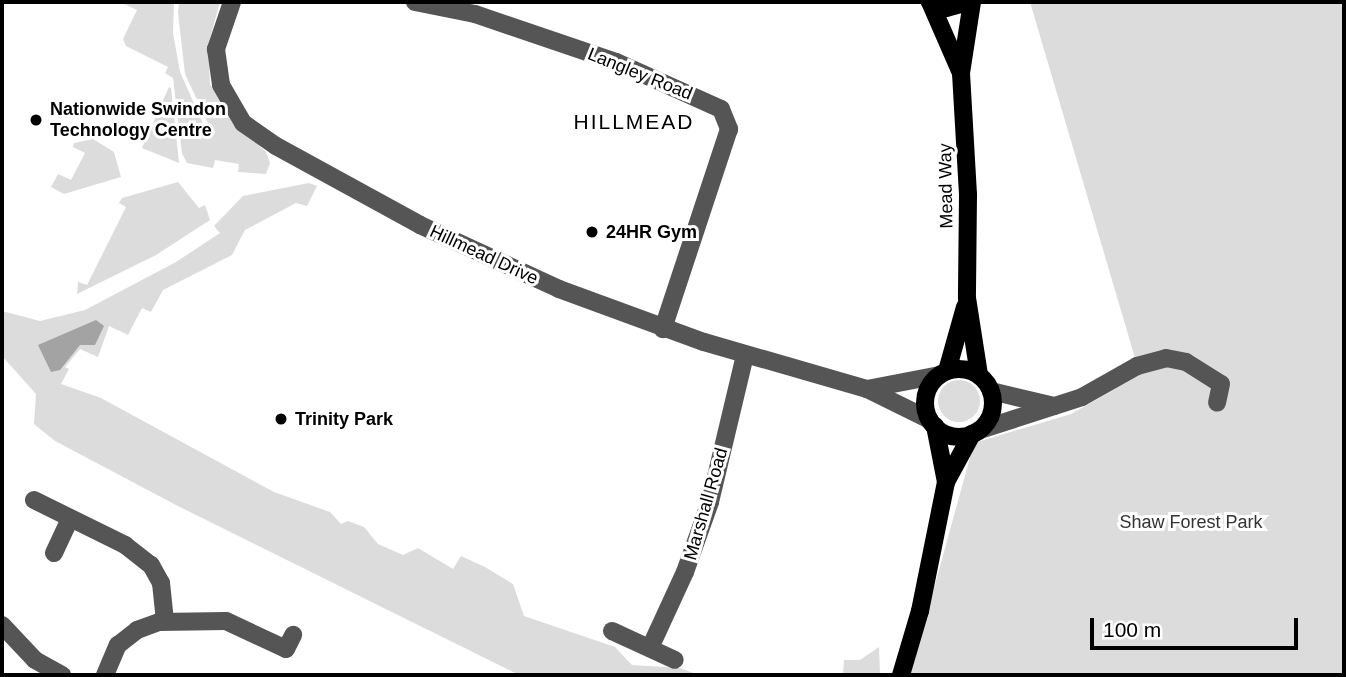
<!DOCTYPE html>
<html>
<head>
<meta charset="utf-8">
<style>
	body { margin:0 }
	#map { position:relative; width:1346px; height:677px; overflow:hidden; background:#fff; font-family:Helvetica,sans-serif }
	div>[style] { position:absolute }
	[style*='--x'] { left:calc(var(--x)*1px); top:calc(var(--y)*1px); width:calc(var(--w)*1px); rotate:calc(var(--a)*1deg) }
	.green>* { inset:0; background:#dcdcdc }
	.round { border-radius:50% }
	.water>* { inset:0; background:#a3a3a3 }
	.minor>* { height:18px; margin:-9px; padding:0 9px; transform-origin:9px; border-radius:9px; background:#555 }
	.major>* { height:18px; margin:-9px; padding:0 9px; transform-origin:9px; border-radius:9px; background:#000 }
	.major>.ring { margin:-9px; padding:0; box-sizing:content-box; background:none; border:18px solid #000; border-radius:50% }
	.dots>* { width:19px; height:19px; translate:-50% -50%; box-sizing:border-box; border:4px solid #fff; border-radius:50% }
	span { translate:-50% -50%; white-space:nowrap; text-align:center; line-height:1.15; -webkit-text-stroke:6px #fff; paint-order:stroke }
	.street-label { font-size:18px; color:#000 }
	.poi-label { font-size:18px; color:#000; font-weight:700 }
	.left { translate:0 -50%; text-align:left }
	.park-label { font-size:18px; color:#333 }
	.quarter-label { font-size:21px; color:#000; letter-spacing:2px }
	.frame { position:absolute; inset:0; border:4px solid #000; pointer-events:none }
	.scale { position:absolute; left:1090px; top:618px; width:208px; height:32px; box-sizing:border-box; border:4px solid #000; border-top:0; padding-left:9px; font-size:21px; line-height:24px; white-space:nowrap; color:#000; -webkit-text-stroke:5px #fff; paint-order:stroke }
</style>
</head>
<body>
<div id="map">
	<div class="green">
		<div style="clip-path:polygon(120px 2px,174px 2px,173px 33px,180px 72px,209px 137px,213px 134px,185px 74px,178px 13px,179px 2px,220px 2px,208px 45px,210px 84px,233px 122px,266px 152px,270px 163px,266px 174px,238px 172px,239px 164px,215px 160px,213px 168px,187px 163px,182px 153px,173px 78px,165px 73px,168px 67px,126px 46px,123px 39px,137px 10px)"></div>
		<div style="clip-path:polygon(1030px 2px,1344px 2px,1344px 675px,910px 675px,974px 443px,1071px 414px,1140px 375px)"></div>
		<div style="clip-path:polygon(169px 87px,171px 88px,179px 163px,142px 148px)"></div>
		<div style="clip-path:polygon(93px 139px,114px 152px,121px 177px,64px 194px,51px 187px,58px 174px,71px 180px,85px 153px,73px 147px,74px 143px)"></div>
		<div style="clip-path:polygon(178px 182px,199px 208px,205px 205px,210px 220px,156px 255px,77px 294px,78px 282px,87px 285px,126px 207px,119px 203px,122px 198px)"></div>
		<div style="clip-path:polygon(309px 183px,317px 186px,307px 206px,296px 203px,245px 230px,232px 255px,163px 290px,151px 312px,142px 308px,128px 335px,109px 326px,98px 357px,80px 349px,65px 367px,69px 369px,61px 384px,101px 398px,274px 492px,330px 512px,341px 524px,348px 521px,364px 527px,378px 544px,403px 555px,418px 548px,453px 569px,461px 556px,485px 567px,513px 584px,524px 616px,615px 647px,632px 665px,680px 668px,699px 675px,519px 675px,176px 505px,55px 441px,34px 424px,36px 394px,2px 356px,2px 311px,40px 321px,85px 310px,176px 262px,220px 233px,214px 226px,243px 196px)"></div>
		<div class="round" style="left:938px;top:380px;width:42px;height:42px"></div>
		<div style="clip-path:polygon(879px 647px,880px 675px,843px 675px,844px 660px,860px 660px)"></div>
	</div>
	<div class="water">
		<div style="clip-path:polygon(96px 320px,104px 326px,95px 345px,80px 345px,60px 370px,51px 372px,38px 345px)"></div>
	</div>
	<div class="minor">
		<div style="--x:232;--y:2;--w:50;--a:108.8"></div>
		<div style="--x:216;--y:49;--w:36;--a:82"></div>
		<div style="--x:221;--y:85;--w:44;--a:59.9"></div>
		<div style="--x:243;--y:123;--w:40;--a:34.9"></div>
		<div style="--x:276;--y:146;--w:164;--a:28.7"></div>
		<div style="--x:420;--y:225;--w:153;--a:24.7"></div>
		<div style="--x:559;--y:289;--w:154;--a:20.1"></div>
		<div style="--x:704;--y:342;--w:170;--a:16.1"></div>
		<div style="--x:867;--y:389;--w:70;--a:26.2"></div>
		<div style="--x:415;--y:2;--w:61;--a:11.3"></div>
		<div style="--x:475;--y:14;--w:149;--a:18.8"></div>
		<div style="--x:616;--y:62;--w:115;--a:24.1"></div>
		<div style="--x:721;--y:109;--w:22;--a:68"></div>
		<div style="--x:729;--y:129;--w:211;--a:108.3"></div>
		<div style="--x:867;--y:389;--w:74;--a:-10.9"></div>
		<div style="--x:991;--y:391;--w:65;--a:13.4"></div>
		<div style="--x:977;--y:431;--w:110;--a:-17.9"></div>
		<div style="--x:1082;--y:397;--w:63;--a:-29.4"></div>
		<div style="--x:1137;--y:366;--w:30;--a:-15"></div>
		<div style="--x:1166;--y:358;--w:20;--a:11"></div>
		<div style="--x:1186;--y:362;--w:41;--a:32.2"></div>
		<div style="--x:1221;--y:384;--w:19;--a:102"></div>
		<div style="--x:34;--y:500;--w:102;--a:26.3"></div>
		<div style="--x:125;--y:545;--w:33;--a:38"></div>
		<div style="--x:151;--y:565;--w:21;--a:61"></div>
		<div style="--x:161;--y:583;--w:38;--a:84"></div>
		<div style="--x:54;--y:553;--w:38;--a:-65"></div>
		<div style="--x:2;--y:625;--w:48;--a:46.7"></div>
		<div style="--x:35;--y:660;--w:31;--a:29"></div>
		<div style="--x:612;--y:631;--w:69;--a:24.7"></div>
		<div style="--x:650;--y:648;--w:84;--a:-65.3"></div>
		<div style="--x:685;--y:572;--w:74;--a:-70.3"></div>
		<div style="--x:710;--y:502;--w:151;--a:-76.6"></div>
		<div style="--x:105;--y:675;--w:33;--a:-67"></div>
		<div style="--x:118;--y:645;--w:24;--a:-38"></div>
		<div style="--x:137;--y:630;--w:23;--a:-20"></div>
		<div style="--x:159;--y:622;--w:67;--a:-0.9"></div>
		<div style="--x:226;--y:621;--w:66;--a:25"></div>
		<div style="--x:286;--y:649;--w:16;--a:-63"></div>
	</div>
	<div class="major">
		<div style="--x:930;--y:2;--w:77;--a:66.4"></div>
		<div style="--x:930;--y:2;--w:17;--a:21"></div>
		<div style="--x:946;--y:8;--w:23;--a:-15"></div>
		<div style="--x:972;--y:2;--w:72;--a:98.8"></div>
		<div style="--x:961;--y:73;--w:122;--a:86.7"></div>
		<div style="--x:968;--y:195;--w:103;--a:90.6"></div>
		<div style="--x:967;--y:298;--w:78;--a:81.1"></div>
		<div class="ring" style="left:925px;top:369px;width:50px;height:50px"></div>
		<div style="--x:947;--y:371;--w:66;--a:-74.3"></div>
		<div style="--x:946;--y:482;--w:55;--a:-61.6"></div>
		<div style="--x:901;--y:675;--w:67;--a:-73.5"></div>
		<div style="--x:920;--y:611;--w:132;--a:-78.6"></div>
		<div style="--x:946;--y:482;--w:57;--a:-101.1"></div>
	</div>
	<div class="dots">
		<div style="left:36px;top:120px;background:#000"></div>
		<div style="left:592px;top:232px;background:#000"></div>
		<div style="left:281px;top:419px;background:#000"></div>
	</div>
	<div class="street-label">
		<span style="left:640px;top:74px;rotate:22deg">Langley Road</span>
		<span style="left:946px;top:186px;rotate:-91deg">Mead Way</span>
		<span style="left:484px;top:255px;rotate:25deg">Hillmead Drive</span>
		<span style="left:706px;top:504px;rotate:-74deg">Marshall Road</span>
	</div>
	<div class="poi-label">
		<span class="left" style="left:50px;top:120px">Nationwide Swindon<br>Technology Centre</span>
		<span class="left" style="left:606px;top:232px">24HR Gym</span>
		<span class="left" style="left:295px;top:419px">Trinity Park</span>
	</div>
	<div class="park-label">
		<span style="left:1191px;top:522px">Shaw Forest Park</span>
	</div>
	<div class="quarter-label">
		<span style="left:634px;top:122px">HILLMEAD</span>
	</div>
	<div class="frame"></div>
	<div class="scale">100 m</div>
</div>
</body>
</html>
